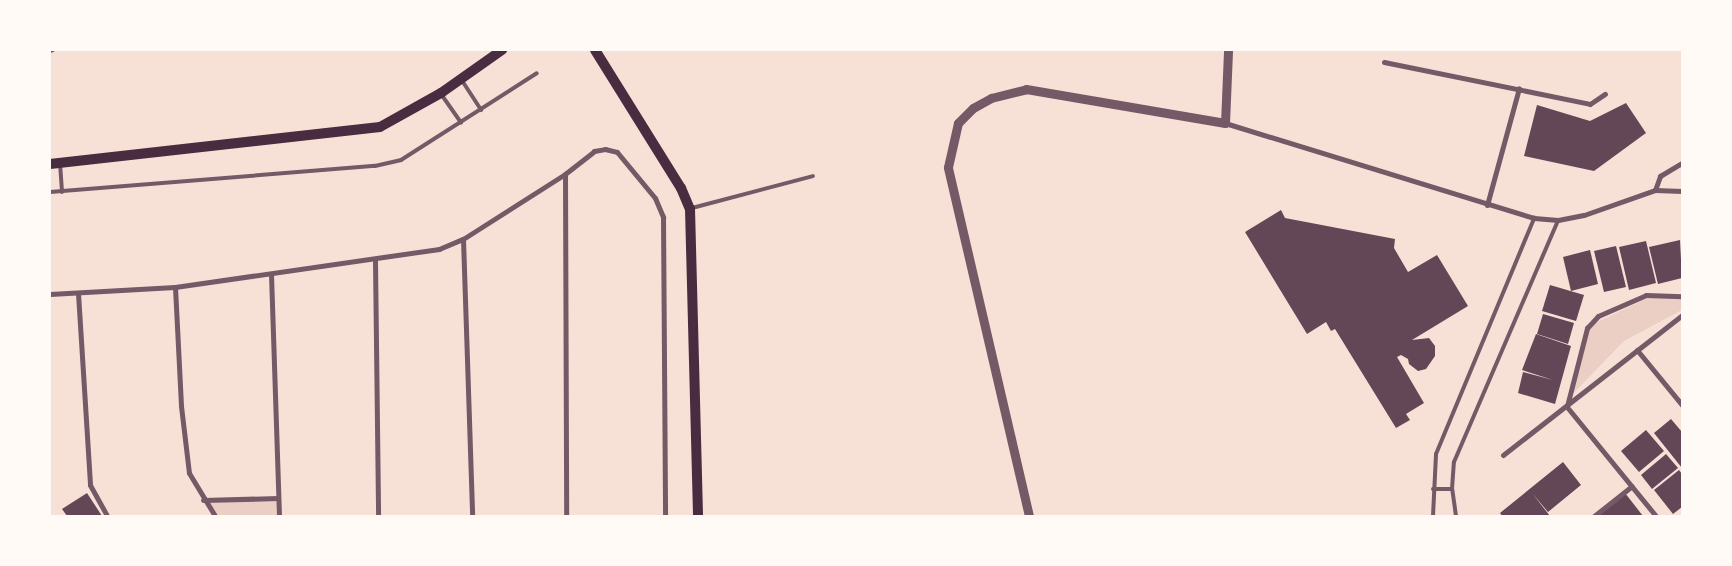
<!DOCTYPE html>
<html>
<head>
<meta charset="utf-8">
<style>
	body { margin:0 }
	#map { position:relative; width:1732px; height:566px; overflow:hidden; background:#f7e1d7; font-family:"Roboto Condensed",sans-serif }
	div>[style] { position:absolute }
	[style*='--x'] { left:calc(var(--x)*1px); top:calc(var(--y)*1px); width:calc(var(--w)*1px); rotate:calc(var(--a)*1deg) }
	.green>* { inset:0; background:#ebcfc5 }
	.building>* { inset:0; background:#644757 }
	.service>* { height:4px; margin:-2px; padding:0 2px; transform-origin:2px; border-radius:2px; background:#755966 }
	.minor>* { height:5px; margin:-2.5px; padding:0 2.5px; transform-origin:2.5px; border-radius:2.5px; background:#755966 }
	.tertiary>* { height:9px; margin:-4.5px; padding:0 4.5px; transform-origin:4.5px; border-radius:4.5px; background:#755966 }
	.secondary>* { height:10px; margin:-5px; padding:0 5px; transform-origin:5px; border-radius:5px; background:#4a2c40 }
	span { translate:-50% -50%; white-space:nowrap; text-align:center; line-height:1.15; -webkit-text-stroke:5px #fffaf5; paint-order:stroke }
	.frame { position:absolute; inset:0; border:51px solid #fffaf5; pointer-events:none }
</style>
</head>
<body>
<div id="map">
	<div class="green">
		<div style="clip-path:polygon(1650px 297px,1682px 298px,1682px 310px,1624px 341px,1566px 401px,1589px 326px)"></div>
		<div style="clip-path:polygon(278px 498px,279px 516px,215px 516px,203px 500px)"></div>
	</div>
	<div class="building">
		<div style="clip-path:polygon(1626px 103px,1646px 133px,1594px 171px,1524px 156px,1537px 105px,1590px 121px)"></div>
		<div style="clip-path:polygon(1281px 210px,1285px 218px,1395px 239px,1394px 248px,1408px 272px,1437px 255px,1468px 306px,1412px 340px,1429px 338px,1435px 346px,1435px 356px,1426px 369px,1418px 371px,1409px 364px,1408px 359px,1401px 355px,1397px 357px,1424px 403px,1406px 414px,1410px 420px,1396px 428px,1335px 329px,1331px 331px,1326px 322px,1307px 334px,1245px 232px)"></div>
		<div style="clip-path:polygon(1680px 240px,1682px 278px,1658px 284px,1649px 247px)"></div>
		<div style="clip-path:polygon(1646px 241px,1656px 283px,1629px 290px,1619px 247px)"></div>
		<div style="clip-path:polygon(1616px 246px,1626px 287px,1604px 292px,1594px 251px)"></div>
		<div style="clip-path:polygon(1590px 250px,1598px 284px,1571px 291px,1563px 257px)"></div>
		<div style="clip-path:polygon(1550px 285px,1584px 295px,1576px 321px,1542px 311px)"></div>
		<div style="clip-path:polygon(1543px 314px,1574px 323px,1568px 344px,1537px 334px)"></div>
		<div style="clip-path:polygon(1536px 334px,1571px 346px,1555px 404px,1518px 393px,1523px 372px,1553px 380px,1522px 370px)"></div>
		<div style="clip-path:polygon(1671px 419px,1682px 432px,1682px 468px,1654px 433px)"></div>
		<div style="clip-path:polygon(1646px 430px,1664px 451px,1639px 472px,1621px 451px)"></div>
		<div style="clip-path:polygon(1666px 454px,1678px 468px,1652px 489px,1641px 475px)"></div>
		<div style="clip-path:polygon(1563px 462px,1581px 485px,1548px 512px,1532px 493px,1550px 516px,1502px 516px,1500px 513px)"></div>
		<div style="clip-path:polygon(1679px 470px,1682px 474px,1682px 507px,1673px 514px,1654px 490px)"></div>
		<div style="clip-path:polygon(87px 493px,102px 516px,67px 516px,62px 509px)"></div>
		<div style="clip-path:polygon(1625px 493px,1643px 516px,1602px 516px,1599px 513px)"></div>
	</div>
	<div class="service">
		<div style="--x:50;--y:51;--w:3;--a:-18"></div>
		<div style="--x:461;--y:79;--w:37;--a:57"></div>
		<div style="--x:441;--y:94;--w:35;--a:55"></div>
		<div style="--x:60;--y:163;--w:29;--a:86"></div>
		<div style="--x:50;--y:192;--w:326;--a:-4.6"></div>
		<div style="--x:375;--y:166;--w:27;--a:-13"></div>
		<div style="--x:401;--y:160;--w:161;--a:-32.6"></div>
		<div style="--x:692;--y:208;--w:125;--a:-14.8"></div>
		<div style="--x:1433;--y:489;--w:19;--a:0"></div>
		<div style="--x:1433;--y:516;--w:62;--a:-87.2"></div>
		<div style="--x:1436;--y:454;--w:256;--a:-67.4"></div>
		<div style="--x:1456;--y:516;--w:27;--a:-98"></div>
		<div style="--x:1452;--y:489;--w:27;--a:-86"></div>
		<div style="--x:1454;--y:462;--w:263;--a:-66.7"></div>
	</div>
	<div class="minor">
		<div style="--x:1384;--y:62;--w:210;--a:11.5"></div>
		<div style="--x:1590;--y:104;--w:18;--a:-34"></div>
		<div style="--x:1225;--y:123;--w:323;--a:17.1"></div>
		<div style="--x:1534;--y:218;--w:24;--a:5"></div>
		<div style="--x:1558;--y:220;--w:26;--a:-11"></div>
		<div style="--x:1584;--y:215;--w:75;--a:-19.4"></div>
		<div style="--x:1655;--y:190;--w:27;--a:2"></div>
		<div style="--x:565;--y:174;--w:342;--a:89.8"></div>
		<div style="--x:1655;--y:190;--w:15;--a:-70"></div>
		<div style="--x:1660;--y:176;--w:26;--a:-31"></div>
		<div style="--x:1487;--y:205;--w:121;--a:-74.7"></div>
		<div style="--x:463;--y:239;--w:277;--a:88.1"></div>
		<div style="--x:375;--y:261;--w:255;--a:89.3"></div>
		<div style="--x:271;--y:274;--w:242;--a:88.1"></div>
		<div style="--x:175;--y:287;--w:119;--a:87.1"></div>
		<div style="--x:181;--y:406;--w:67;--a:83.2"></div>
		<div style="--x:189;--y:473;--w:50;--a:58.8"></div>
		<div style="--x:78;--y:293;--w:192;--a:86.4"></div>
		<div style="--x:90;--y:485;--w:35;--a:61"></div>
		<div style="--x:50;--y:294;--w:125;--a:-3.2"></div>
		<div style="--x:175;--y:287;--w:267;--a:-8.2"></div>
		<div style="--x:439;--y:249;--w:26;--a:-23"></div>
		<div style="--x:463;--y:239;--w:121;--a:-32.5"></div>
		<div style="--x:565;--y:174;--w:37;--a:-38"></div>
		<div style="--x:594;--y:151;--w:11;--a:-10"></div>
		<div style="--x:605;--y:149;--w:12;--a:14"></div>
		<div style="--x:617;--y:152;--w:60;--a:50.4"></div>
		<div style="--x:655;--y:198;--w:21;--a:67"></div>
		<div style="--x:663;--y:217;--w:299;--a:89.6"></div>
		<div style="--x:1637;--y:350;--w:71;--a:50.7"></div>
		<div style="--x:1567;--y:406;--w:81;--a:-75.6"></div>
		<div style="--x:1587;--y:328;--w:16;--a:-47"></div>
		<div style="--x:1598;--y:316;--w:52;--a:-23.6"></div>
		<div style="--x:1646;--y:295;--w:36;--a:2"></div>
		<div style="--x:1567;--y:407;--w:141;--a:50.8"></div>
		<div style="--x:1503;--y:455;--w:227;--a:-38"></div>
		<div style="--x:203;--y:500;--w:75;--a:-1.5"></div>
		<div style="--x:1594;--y:516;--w:48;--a:-38.3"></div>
	</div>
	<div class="tertiary">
		<div style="--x:1029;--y:516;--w:358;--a:-103.1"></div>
		<div style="--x:948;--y:167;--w:45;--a:-77.2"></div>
		<div style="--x:958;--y:123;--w:21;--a:-45"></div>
		<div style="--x:973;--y:108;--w:21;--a:-29"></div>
		<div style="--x:991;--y:98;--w:36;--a:-14"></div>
		<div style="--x:1026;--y:89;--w:202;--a:9.7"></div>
		<div style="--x:1225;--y:123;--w:73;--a:-87.6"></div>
	</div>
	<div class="secondary">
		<div style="--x:595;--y:50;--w:163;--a:58.1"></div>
		<div style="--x:681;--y:188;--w:23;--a:67"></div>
		<div style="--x:690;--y:209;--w:307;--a:88.5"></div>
		<div style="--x:50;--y:164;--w:332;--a:-6.4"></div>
		<div style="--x:380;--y:127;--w:70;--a:-29.1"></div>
		<div style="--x:441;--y:93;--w:75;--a:-35.2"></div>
	</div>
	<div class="frame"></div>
</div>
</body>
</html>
